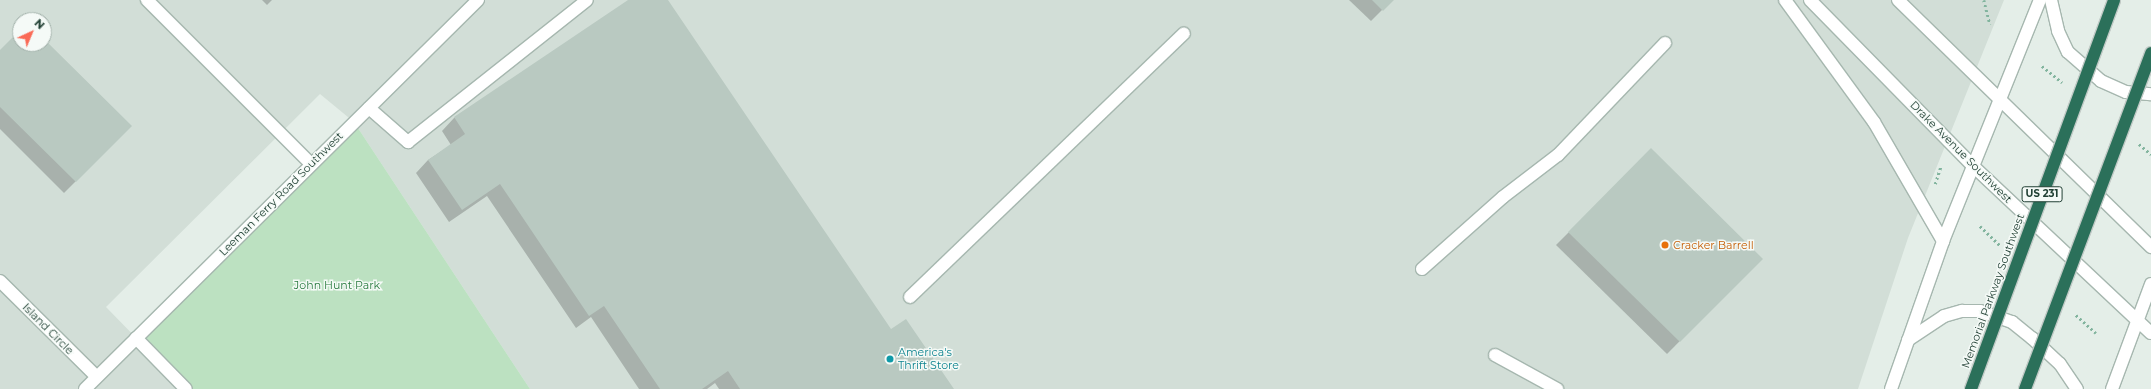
<!DOCTYPE html>
<html>
<head>
<meta charset="utf-8">
<style>
	body { margin:0 }
	#map { position:relative; width:2151px; height:389px; overflow:hidden; background:#e4eee8; font-family:Montserrat,sans-serif }
	div>[style] { position:absolute }
	[style*='--x'] { left:calc(var(--x)*1px); top:calc(var(--y)*1px); width:calc(var(--w)*1px); rotate:calc(var(--a)*1deg) }
	.built>* { inset:0; background:#d2ded7 }
	.green>* { inset:0; background:#bce1c1 }
	.shadow>* { inset:0; background:#0003 }
	.building>* { inset:0; background:#b9c9c1 }
	.path>* { height:2.5px; margin-top:-1.25px; transform-origin:0; background:repeating-linear-gradient(90deg,#82b49e 0 2px,transparent 0 5px) }
	.roads { filter:drop-shadow(1px 0 #a6b7af) drop-shadow(-1px 0 #a6b7af) drop-shadow(0 1px #a6b7af) drop-shadow(0 -1px #a6b7af) }
	.lane>* { height:12px; margin:-6px; padding:0 6px; transform-origin:6px; border-radius:6px; background:#fff }
	.street>* { height:12px; margin:-6px; padding:0 6px; transform-origin:6px; border-radius:6px; background:#fff }
	.secondary>* { height:12px; margin:-6px; padding:0 6px; transform-origin:6px; border-radius:6px; background:#fff }
	.bridges { filter:drop-shadow(1px 0 #c1cac6) drop-shadow(-1px 0 #c1cac6) drop-shadow(0 1px #c1cac6) drop-shadow(0 -1px #c1cac6) }
	.highway-bridge>* { height:12px; margin:-6px; padding:0 6px; transform-origin:6px; border-radius:6px; background:#2b705a }
	.dots>* { width:11px; height:11px; translate:-50% -50%; box-sizing:border-box; border:2px solid #f5faf7; border-radius:50% }
	span { translate:-50% -50%; white-space:nowrap; text-align:center; line-height:1.15; -webkit-text-stroke:3px #f5faf7; paint-order:stroke }
	.shield-label span { padding:1px 3px; background:#f5faf7; border:1px solid; border-radius:3px; -webkit-text-stroke-width:0 }
	.shield-label { font-size:10px; color:#224135; font-weight:700 }
	.street-label { font-size:11px; color:#224135 }
	.food-label { font-size:11px; color:#c56008 }
	.left { translate:0 -50%; text-align:left }
	.park-label { font-size:11px; color:#297b3f }
	.culture-label { font-size:11px; color:#0d838f }
	.north { position:absolute; left:12px; top:12px; width:40px; height:40px; box-sizing:border-box; background:#f5faf7; border:1px solid #a1b0a9; border-radius:50%; rotate:44deg; font-size:11px; font-weight:700; line-height:16px; text-align:center; color:#224135 }
	.north::after { content:''; display:block; margin:auto; width:14px; height:18px; background:#fa6a56; clip-path:polygon(50% 0,100% 100%,50% 72%,0 100%) }
</style>
</head>
<body>
<div id="map">
	<div class="built">
		<div style="clip-path:polygon(evenodd,0 0,2004px 0,1908px 238px,1858px 389px,530px 389px,354px 122px,320px 94px,106px 307px,186px 389px,0 389px,0 0,20px 20px,44px 20px,44px 44px,20px 44px,20px 20px)"></div>
	</div>
	<div class="green">
		<div style="clip-path:polygon(354px 122px,530px 389px,186px 389px,136px 338px)"></div>
	</div>
	<div class="shadow">
		<div style="clip-path:polygon(262px 0,272px 0,267px 5px)"></div>
		<div style="clip-path:polygon(630px 0,667px 0,890px 331px,953px 389px,719px 389px,715px 383px,707px 389px,639px 389px,591px 317px,576px 328px,487px 196px,449px 222px,416px 173px,428px 160px,451px 145px,442px 131px,454px 118px)"></div>
		<div style="clip-path:polygon(1349px 0,1392px 0,1371px 21px)"></div>
		<div style="clip-path:polygon(20px 32px,20px 44px,44px 44px,44px 40px,131px 126px,64px 193px,0 129px,0 52px)"></div>
		<div style="clip-path:polygon(1651px 150px,1761px 259px,1667px 354px,1556px 245px)"></div>
	</div>
	<div class="building">
		<div style="clip-path:polygon(628px 0,668px 0,891px 329px,906px 319px,954px 389px,740px 389px,728px 371px,702px 389px,660px 389px,604px 306px,589px 316px,500px 184px,462px 210px,428px 160px,465px 134px,454px 117px)"></div>
		<div style="clip-path:polygon(1372px 0,1394px 0,1383px 11px)"></div>
		<div style="clip-path:polygon(20px 30px,20px 44px,44px 44px,44px 39px,132px 126px,76px 182px,0 107px,0 50px)"></div>
		<div style="clip-path:polygon(1651px 148px,1763px 259px,1680px 342px,1568px 232px)"></div>
	</div>
	<div class="path">
		<div style="--x:1984;--y:0;--w:25;--a:76"></div>
		<div style="--x:2042;--y:66;--w:26;--a:39"></div>
		<div style="--x:2139;--y:144;--w:16;--a:40"></div>
		<div style="--x:1935;--y:184;--w:19;--a:-72"></div>
		<div style="--x:1980;--y:226;--w:28;--a:44"></div>
		<div style="--x:2076;--y:315;--w:27;--a:42"></div>
	</div>
	<div class="roads">
		<div class="lane">
			<div style="--x:147;--y:0;--w:232;--a:45"></div>
			<div style="--x:369;--y:108;--w:52;--a:41.1"></div>
			<div style="--x:408;--y:142;--w:228;--a:-38.4"></div>
			<div style="--x:1422;--y:269;--w:108;--a:-41.6"></div>
			<div style="--x:1503;--y:197;--w:69;--a:-37.4"></div>
			<div style="--x:1558;--y:155;--w:155;--a:-46.3"></div>
			<div style="--x:910;--y:297;--w:380;--a:-43.9"></div>
			<div style="--x:1495;--y:355;--w:71;--a:28.7"></div>
		</div>
		<div class="street">
			<div style="--x:0;--y:281;--w:136;--a:44.7"></div>
			<div style="--x:136;--y:338;--w:71;--a:45.6"></div>
		</div>
		<div class="secondary">
			<div style="--x:1785;--y:0;--w:151;--a:53.9"></div>
			<div style="--x:1874;--y:122;--w:138;--a:59.9"></div>
			<div style="--x:1810;--y:0;--w:233;--a:45.5"></div>
			<div style="--x:1973;--y:166;--w:244;--a:43.2"></div>
			<div style="--x:1898;--y:0;--w:354;--a:44.3"></div>
			<div style="--x:2051;--y:0;--w:32;--a:77"></div>
			<div style="--x:2058;--y:31;--w:23;--a:65"></div>
			<div style="--x:2068;--y:52;--w:44;--a:41.3"></div>
			<div style="--x:2101;--y:81;--w:27;--a:24"></div>
			<div style="--x:2126;--y:92;--w:25;--a:5"></div>
			<div style="--x:1908;--y:340;--w:43;--a:-33.7"></div>
			<div style="--x:1944;--y:316;--w:19;--a:-16"></div>
			<div style="--x:1962;--y:311;--w:18;--a:0"></div>
			<div style="--x:1980;--y:311;--w:34;--a:19"></div>
			<div style="--x:2012;--y:322;--w:26;--a:39"></div>
			<div style="--x:2032;--y:338;--w:38;--a:43"></div>
			<div style="--x:2060;--y:364;--w:30;--a:56"></div>
			<div style="--x:85;--y:389;--w:553;--a:-44.71"></div>
			<div style="--x:1891;--y:389;--w:157;--a:-70.6"></div>
			<div style="--x:1943;--y:241;--w:260;--a:-68.1"></div>
			<div style="--x:2112;--y:389;--w:112;--a:-69.6"></div>
		</div>
	</div>
	<div class="bridges">
		<div class="highway-bridge">
			<div style="--x:1971;--y:389;--w:414;--a:-69.8"></div>
			<div style="--x:2025;--y:389;--w:359;--a:-69.4"></div>
		</div>
	</div>
	<div class="dots">
		<div style="left:1665px;top:245px;background:#e8710a"></div>
		<div style="left:890px;top:359px;background:#0f9aa8"></div>
	</div>
	<div class="shield-label">
		<span style="left:2042px;top:194px">US 231</span>
	</div>
	<div class="street-label">
		<span style="left:1961px;top:152px;rotate:45deg">Drake Avenue Southwest</span>
		<span style="left:281px;top:194px;rotate:-45deg">Leeman Ferry Road Southwest</span>
		<span style="left:1993px;top:291px;rotate:-70deg">Memorial Parkway Southwest</span>
		<span style="left:48px;top:329px;rotate:45deg">Island Circle</span>
	</div>
	<div class="food-label">
		<span class="left" style="left:1673px;top:245px">Cracker Barrell</span>
	</div>
	<div class="park-label">
		<span style="left:337px;top:285px">John Hunt Park</span>
	</div>
	<div class="culture-label">
		<span class="left" style="left:898px;top:359px">America's<br>Thrift Store</span>
	</div>
	<div class="north">N</div>
</div>
</body>
</html>
